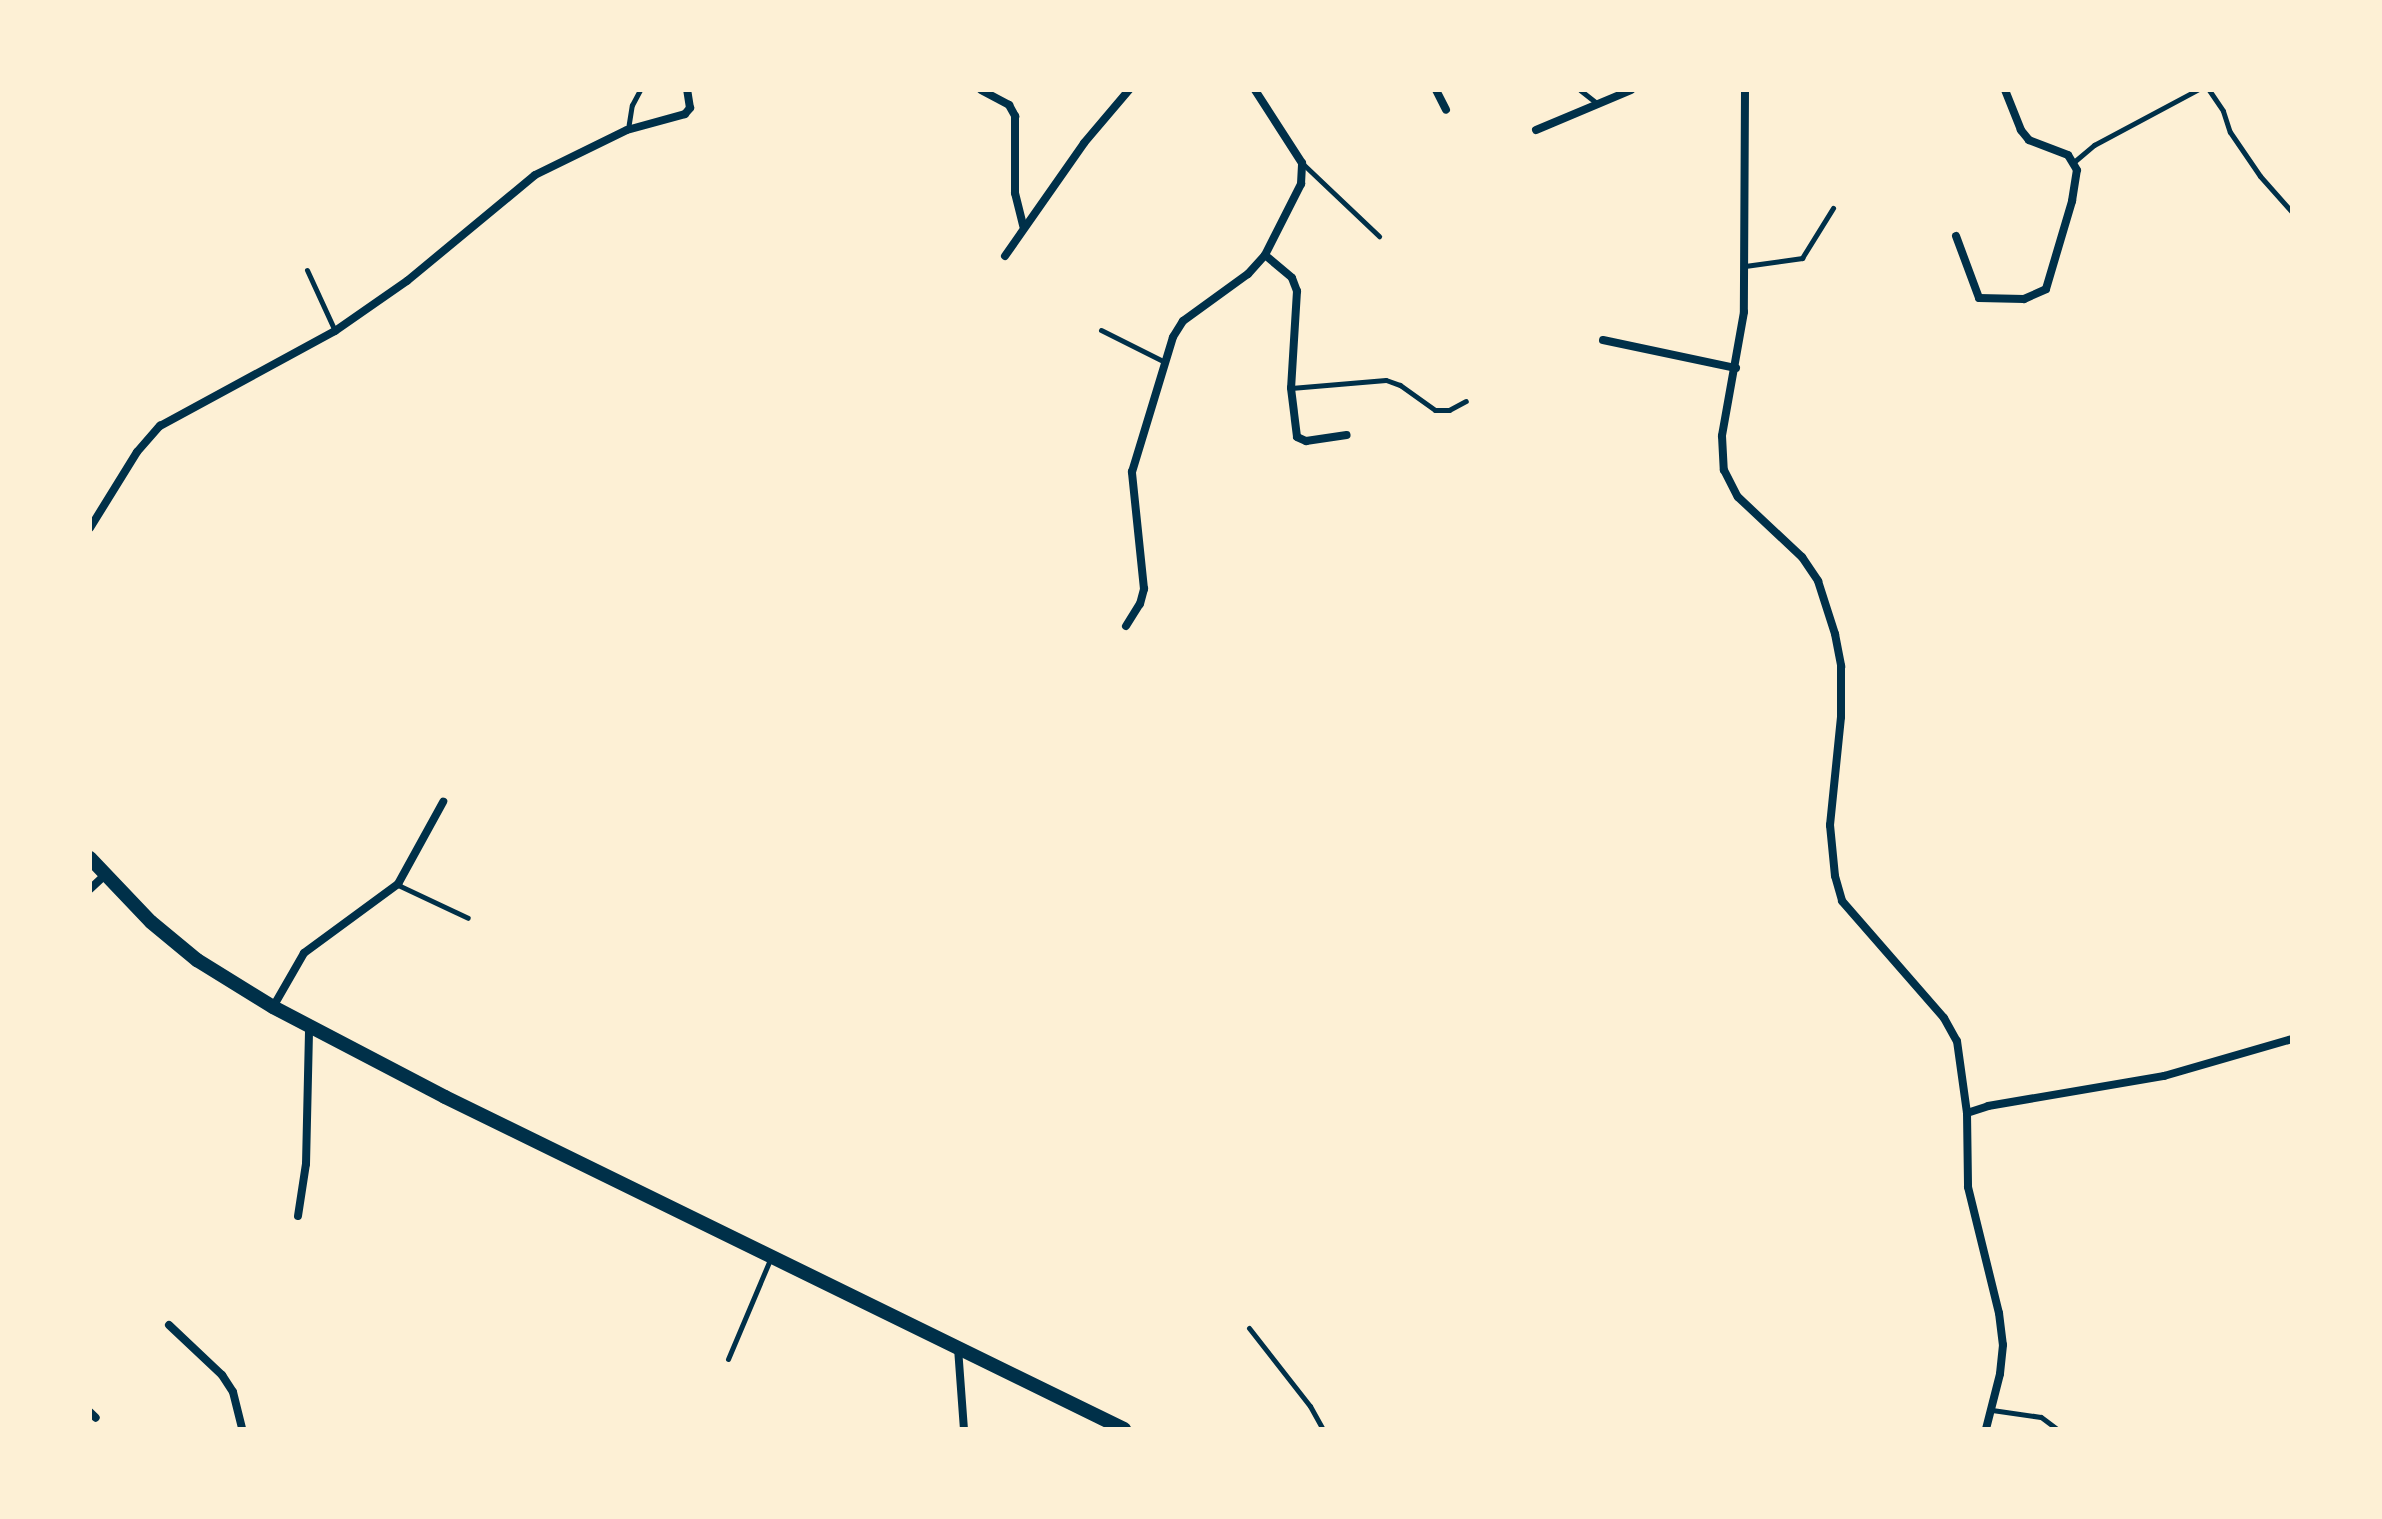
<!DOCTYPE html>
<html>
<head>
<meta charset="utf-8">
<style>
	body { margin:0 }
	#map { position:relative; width:2382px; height:1519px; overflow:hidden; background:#fdf0d5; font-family:"Fira Sans",sans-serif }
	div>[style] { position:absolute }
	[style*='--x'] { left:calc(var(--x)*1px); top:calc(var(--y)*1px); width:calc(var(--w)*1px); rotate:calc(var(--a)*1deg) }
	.service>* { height:5px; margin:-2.5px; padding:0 2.5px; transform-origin:2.5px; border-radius:2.5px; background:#003049 }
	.minor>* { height:8px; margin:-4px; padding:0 4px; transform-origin:4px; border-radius:4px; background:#003049 }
	.tertiary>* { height:14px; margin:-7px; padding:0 7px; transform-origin:7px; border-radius:7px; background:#003049 }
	span { translate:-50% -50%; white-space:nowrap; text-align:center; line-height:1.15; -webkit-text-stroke:6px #fdf0d5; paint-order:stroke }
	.frame { position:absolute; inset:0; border:92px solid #fdf0d5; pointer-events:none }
</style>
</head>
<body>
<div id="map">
	<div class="service">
		<div style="--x:1580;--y:90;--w:23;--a:38"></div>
		<div style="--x:2209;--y:90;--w:25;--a:56"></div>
		<div style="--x:2223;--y:111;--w:22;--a:72"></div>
		<div style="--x:2230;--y:132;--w:53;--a:55.7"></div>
		<div style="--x:2260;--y:176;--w:48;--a:48.4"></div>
		<div style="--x:628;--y:129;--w:24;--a:-81"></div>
		<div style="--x:632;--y:105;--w:17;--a:-62"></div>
		<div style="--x:2075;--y:161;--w:25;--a:-40"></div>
		<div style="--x:2094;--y:145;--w:117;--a:-28.1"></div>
		<div style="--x:1303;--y:164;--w:105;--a:43.5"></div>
		<div style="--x:1745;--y:266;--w:58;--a:-8"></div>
		<div style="--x:1802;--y:258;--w:59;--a:-58.2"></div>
		<div style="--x:307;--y:270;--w:67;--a:65.3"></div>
		<div style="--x:1101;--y:330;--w:72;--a:26.6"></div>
		<div style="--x:1291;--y:388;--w:95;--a:-4.8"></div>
		<div style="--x:1386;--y:380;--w:15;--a:20"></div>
		<div style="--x:1400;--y:385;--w:43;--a:35.5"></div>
		<div style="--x:1435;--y:410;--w:14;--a:0"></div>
		<div style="--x:1449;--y:410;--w:19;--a:-28"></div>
		<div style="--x:398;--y:885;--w:77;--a:25.2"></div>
		<div style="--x:1249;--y:1328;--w:99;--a:52"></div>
		<div style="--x:1310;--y:1406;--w:26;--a:61"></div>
		<div style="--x:728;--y:1359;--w:111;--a:-67.1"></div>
		<div style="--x:1992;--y:1410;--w:49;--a:8.1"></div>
		<div style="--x:2041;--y:1417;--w:20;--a:37"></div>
	</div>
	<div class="minor">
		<div style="--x:981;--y:90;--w:32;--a:28"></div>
		<div style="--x:1009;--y:105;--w:13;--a:61"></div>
		<div style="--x:1015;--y:116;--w:77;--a:90"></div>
		<div style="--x:1015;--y:193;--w:34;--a:76"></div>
		<div style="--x:1436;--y:90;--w:22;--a:63"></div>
		<div style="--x:1745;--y:90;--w:222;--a:90.3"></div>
		<div style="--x:1744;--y:312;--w:126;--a:100.1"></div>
		<div style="--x:1722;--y:436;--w:34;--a:87"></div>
		<div style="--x:1724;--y:470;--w:30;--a:63"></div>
		<div style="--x:1738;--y:497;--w:88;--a:43.2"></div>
		<div style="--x:1802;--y:557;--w:29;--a:56"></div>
		<div style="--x:1818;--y:581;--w:56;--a:72.2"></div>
		<div style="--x:1835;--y:634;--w:33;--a:79"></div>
		<div style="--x:1841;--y:666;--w:51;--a:90"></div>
		<div style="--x:1841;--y:717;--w:109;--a:95.8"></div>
		<div style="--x:1830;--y:825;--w:51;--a:84.4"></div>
		<div style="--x:1835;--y:876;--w:26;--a:74"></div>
		<div style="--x:1842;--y:901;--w:155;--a:48.9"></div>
		<div style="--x:1944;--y:1018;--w:26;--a:61"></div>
		<div style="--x:1957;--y:1041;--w:73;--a:82.1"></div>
		<div style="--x:1967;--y:1113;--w:74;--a:89.2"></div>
		<div style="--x:1968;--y:1187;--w:130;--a:76.2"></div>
		<div style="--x:1999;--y:1313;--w:32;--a:83"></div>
		<div style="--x:2003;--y:1345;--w:29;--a:96"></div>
		<div style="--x:2000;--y:1374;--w:57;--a:104.3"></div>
		<div style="--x:1536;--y:130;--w:103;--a:-22.8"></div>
		<div style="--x:1956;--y:236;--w:66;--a:69.6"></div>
		<div style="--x:1979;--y:298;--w:45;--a:1.3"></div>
		<div style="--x:2024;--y:299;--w:24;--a:-24"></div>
		<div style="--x:2046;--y:289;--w:92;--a:-73.5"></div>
		<div style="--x:2072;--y:201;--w:31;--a:-81"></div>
		<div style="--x:2077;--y:170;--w:17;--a:-121"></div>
		<div style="--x:2068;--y:155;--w:42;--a:-159"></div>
		<div style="--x:2029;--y:140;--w:13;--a:-129"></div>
		<div style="--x:2021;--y:130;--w:43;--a:-111.8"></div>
		<div style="--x:1265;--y:255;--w:35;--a:40"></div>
		<div style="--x:1292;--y:278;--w:14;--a:69"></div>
		<div style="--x:1297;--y:291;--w:97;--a:93.5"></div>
		<div style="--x:1291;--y:388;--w:49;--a:83"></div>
		<div style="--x:1297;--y:437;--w:10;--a:24"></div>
		<div style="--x:1306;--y:441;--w:41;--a:-8.3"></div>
		<div style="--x:1005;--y:256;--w:138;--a:-55"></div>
		<div style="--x:1084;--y:143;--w:70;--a:-49.7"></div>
		<div style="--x:1603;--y:340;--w:136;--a:11.9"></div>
		<div style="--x:90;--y:528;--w:89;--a:-58.3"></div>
		<div style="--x:137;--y:452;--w:35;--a:-49"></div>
		<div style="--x:160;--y:426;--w:199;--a:-28.5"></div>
		<div style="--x:335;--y:331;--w:88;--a:-34.8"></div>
		<div style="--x:407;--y:281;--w:166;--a:-39.6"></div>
		<div style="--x:535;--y:175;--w:102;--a:-26.1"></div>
		<div style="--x:627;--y:130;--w:60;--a:-15.4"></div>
		<div style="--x:685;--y:114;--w:8;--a:-50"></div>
		<div style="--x:690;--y:108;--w:18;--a:-99"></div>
		<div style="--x:1126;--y:626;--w:26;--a:-58"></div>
		<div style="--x:1140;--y:604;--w:16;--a:-75"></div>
		<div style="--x:1144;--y:589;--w:118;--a:-95.9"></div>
		<div style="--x:1132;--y:472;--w:141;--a:-73.1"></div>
		<div style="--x:1173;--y:337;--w:19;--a:-58"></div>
		<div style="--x:1183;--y:321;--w:80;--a:-35.9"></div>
		<div style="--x:1248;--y:274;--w:25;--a:-48"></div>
		<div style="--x:1265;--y:255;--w:80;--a:-63.1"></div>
		<div style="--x:1301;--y:184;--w:21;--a:-87"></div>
		<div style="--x:1302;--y:163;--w:87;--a:-122.8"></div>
		<div style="--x:90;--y:889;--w:22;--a:-43"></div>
		<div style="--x:273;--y:1007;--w:62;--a:-60.1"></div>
		<div style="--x:304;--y:953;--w:117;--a:-36.3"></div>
		<div style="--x:398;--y:884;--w:94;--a:-61.2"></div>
		<div style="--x:1967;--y:1113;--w:22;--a:-18"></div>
		<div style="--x:1988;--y:1106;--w:179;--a:-9.7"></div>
		<div style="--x:2164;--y:1076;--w:133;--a:-16.1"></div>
		<div style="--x:298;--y:1216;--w:53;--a:-81.3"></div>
		<div style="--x:306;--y:1164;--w:137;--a:-88.7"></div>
		<div style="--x:169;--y:1325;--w:73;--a:43.3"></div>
		<div style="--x:222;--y:1375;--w:20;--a:57"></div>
		<div style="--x:233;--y:1392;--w:38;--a:76"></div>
		<div style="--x:958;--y:1348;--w:81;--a:85.8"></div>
		<div style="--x:90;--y:1412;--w:8;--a:45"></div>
	</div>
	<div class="tertiary">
		<div style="--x:90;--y:858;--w:88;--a:46.4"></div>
		<div style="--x:151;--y:922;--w:60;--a:39.6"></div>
		<div style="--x:197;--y:960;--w:89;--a:31.7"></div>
		<div style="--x:273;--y:1007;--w:194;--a:27.6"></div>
		<div style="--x:445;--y:1097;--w:756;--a:26.06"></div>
	</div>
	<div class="frame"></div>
</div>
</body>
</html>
